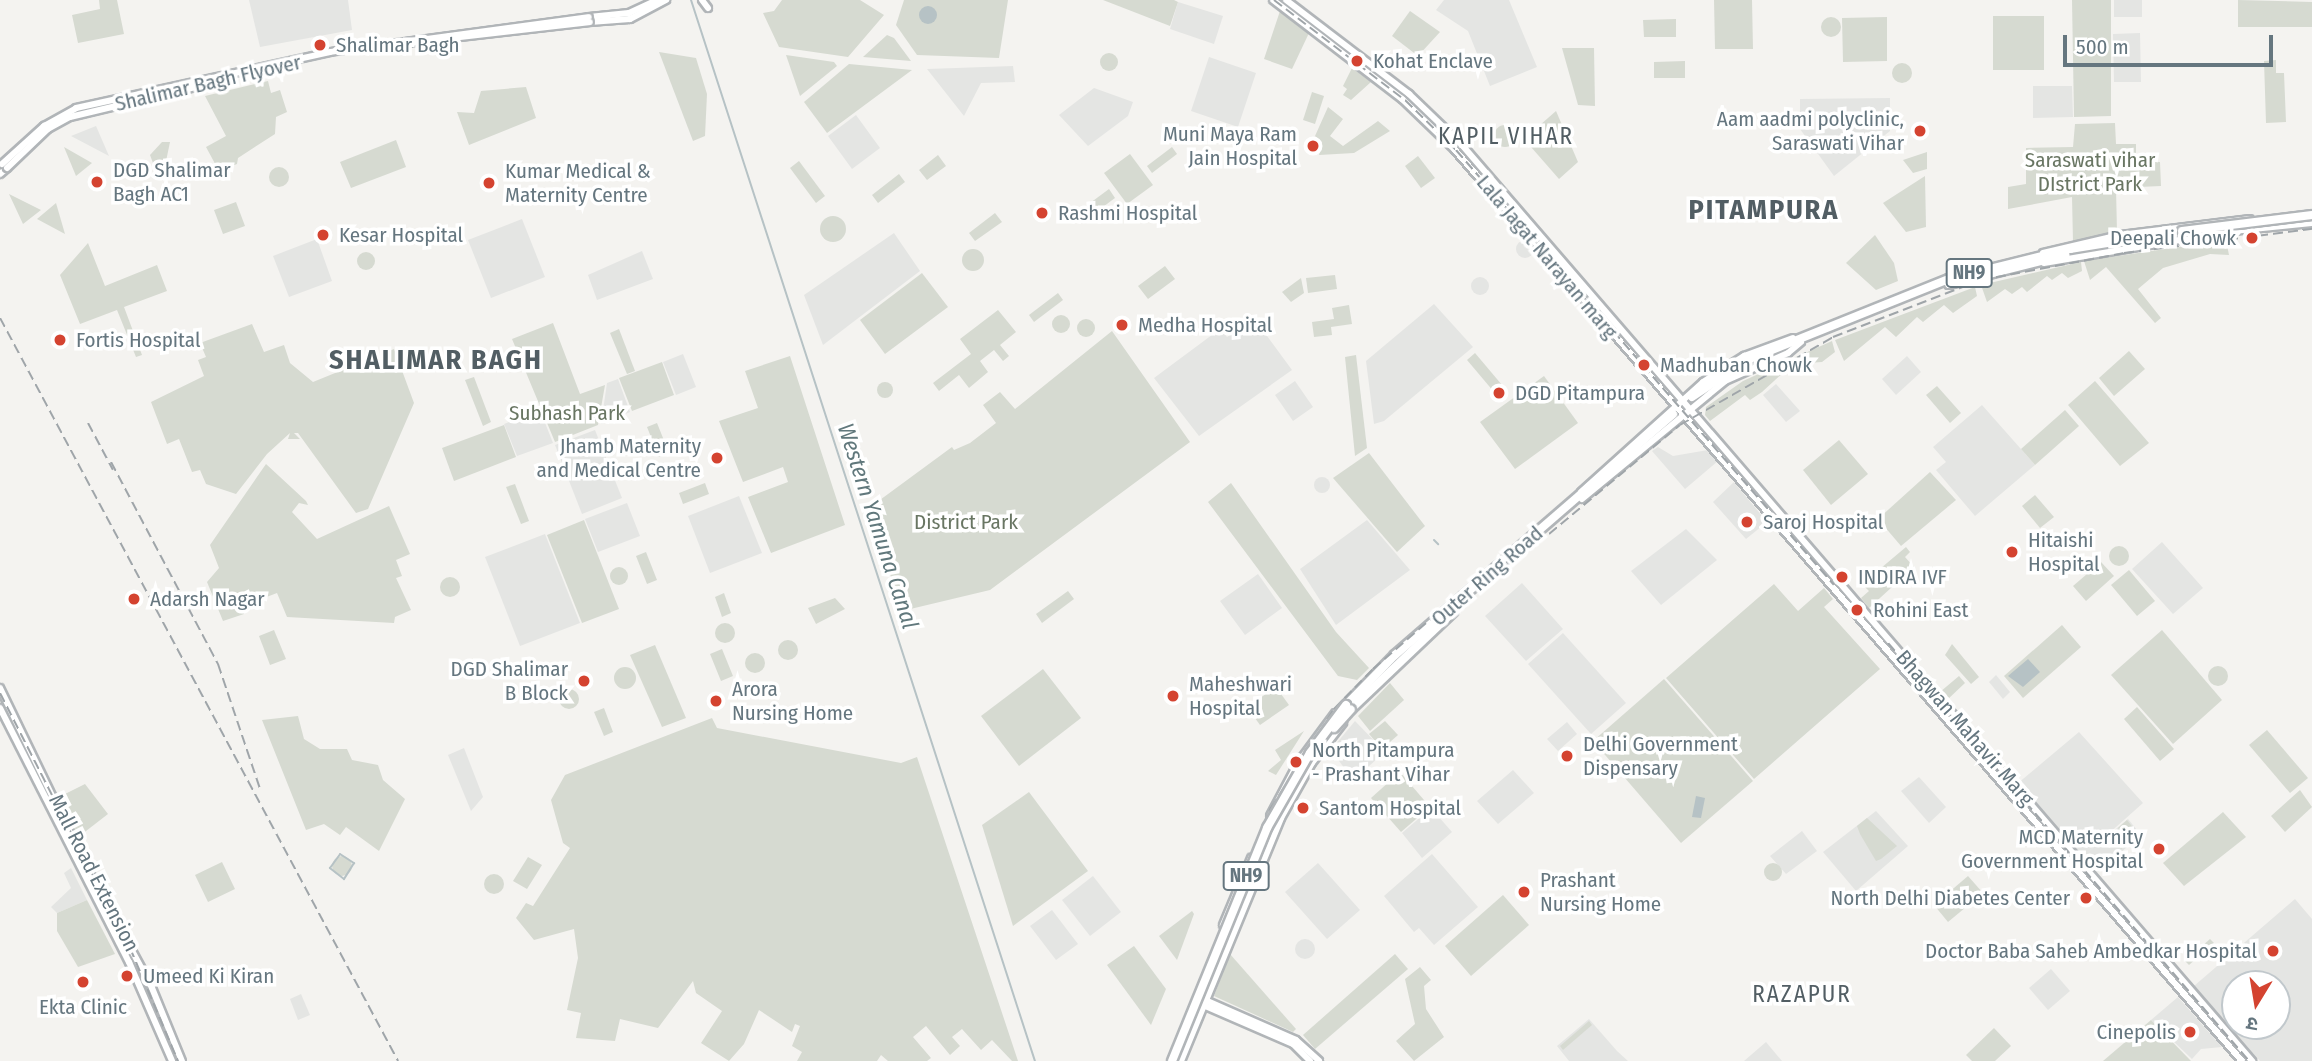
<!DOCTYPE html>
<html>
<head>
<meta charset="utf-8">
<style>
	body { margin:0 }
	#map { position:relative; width:2312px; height:1061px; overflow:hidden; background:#f4f3f0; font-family:"Fira Sans Condensed","Noto Sans Devanagari",sans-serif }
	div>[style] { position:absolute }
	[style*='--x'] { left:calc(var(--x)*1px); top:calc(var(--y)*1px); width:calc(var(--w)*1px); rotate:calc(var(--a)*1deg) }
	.built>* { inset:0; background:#e4e5e3 }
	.round { border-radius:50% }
	.green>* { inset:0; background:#d6dad1 }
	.water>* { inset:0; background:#b6c2c5 }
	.stream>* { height:2px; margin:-1px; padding:0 1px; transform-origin:1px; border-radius:1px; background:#b6c2c5 }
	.highway-tunnel>* { height:8px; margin-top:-4px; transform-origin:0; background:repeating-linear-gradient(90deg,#c9cece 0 8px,transparent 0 12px) }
	.roads { filter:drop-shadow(2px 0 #b1b5b8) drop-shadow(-2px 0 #b1b5b8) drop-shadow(0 2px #b1b5b8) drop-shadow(0 -2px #b1b5b8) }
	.major>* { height:6px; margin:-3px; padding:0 3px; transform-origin:3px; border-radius:3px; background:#fff }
	.highway>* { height:8px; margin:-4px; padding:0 4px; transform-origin:4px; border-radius:4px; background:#fff }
	.rail>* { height:2px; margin-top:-1px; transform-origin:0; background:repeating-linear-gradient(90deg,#9fa5a9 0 10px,transparent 0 15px) }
	.bridges { filter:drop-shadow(2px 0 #b1b5b8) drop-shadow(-2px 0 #b1b5b8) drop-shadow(0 2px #b1b5b8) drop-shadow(0 -2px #b1b5b8) }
	.major-bridge>* { height:6px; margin:-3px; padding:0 3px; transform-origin:3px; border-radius:3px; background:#fff }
	.highway-bridge>* { height:8px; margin:-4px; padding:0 4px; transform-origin:4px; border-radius:4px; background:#fff }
	.dots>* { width:19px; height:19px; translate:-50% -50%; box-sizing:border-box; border:4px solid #fff; border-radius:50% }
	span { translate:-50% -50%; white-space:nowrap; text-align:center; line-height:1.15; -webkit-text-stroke:7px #fff; paint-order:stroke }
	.shield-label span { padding:2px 5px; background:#fff; border:2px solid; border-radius:5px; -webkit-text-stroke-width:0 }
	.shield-label { font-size:19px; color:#65767f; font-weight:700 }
	.poi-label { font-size:21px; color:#65767f }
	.left { translate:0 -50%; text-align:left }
	.right { translate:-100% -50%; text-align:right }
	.street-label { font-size:21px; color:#65767f }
	.park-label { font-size:21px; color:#697663 }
	.neighbourhood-label { font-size:23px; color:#525e64; letter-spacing:2px }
	.water-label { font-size:23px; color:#61787c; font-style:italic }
	.district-label { font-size:28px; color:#525e64; font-weight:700; letter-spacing:2px }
	.north { position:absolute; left:2221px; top:970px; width:70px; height:70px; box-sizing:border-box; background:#fff; border:2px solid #c1c8cc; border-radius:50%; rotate:191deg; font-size:19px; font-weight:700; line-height:28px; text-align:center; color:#65767f }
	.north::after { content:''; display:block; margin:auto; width:24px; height:32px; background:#d44330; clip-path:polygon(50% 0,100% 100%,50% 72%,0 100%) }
	.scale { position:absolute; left:2063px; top:35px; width:210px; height:32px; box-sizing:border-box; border:4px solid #65767f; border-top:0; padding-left:9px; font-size:21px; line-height:24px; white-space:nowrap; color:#65767f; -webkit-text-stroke:5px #fff; paint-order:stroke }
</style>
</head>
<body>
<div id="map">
	<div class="built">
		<div style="clip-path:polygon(249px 0,348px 0,352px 30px,260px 47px)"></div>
		<div style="clip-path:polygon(1444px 0,1509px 0,1537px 67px,1490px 86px,1468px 31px,1436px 10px)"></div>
		<div style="clip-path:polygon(2114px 0,2142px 0,2142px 17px,2114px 17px)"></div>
		<div style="clip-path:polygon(1178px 2px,1223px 16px,1214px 44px,1170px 29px)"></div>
		<div style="clip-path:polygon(2140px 33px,2141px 82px,2114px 82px,2113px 34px)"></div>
		<div style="clip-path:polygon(1209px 57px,1256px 73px,1238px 127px,1191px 111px)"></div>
		<div style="clip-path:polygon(1013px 66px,1015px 82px,981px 83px,964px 116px,927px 69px)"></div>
		<div style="clip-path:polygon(2033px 86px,2072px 86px,2073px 117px,2033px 118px)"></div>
		<div style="clip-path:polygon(1094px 88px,1133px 102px,1128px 116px,1088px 146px,1059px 115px)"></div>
		<div style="clip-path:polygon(1890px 98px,1890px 131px,1834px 176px,1800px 129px,1800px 99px)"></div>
		<div style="clip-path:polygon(856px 115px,880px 148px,852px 169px,828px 136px)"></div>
		<div style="clip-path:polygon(96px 126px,109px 156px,71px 136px)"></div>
		<div style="clip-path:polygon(522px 219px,545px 277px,491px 298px,468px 240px)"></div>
		<div style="clip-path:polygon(894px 233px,920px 271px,823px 345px,804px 295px)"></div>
		<div style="clip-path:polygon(317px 239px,332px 281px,289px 297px,273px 256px)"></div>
		<div class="round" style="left:1516px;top:240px;width:18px;height:18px"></div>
		<div style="clip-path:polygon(642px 251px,653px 279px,597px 300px,588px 275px)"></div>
		<div class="round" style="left:1471px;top:277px;width:18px;height:18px"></div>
		<div style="clip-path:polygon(1434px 304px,1473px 347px,1384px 421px,1374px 424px,1366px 361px)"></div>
		<div style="clip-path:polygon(1254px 318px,1292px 370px,1199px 436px,1154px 378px,1220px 329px,1227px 337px)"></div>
		<div style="clip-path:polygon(683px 354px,696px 387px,676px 395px,663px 362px)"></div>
		<div style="clip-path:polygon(1907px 356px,1921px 372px,1896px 395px,1882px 379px)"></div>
		<div style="clip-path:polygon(618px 379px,630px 412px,601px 424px,607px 383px)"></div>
		<div style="clip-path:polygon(1295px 381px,1313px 407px,1293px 421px,1275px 395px)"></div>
		<div style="clip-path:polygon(1776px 384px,1800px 411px,1786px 422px,1763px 395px)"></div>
		<div style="clip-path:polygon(1982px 405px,2035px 465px,1975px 516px,1936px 470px,1946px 462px,1933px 447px)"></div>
		<div style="clip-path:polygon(540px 410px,553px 443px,517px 456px,504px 424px)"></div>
		<div style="clip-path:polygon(595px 430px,622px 498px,582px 514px,555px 445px)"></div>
		<div style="clip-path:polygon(1658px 447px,1673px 456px,1708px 450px,1718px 461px,1685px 489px,1652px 451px)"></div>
		<div class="round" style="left:1314px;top:477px;width:16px;height:16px"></div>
		<div style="clip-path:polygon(1734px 482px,1767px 522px,1746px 539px,1713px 502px)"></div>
		<div style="clip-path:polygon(739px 496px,762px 553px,710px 573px,688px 516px)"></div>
		<div style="clip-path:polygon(627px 503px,640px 536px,598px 552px,585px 519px)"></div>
		<div style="clip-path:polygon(1367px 520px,1410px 570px,1336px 625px,1300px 569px)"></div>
		<div style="clip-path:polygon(1686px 529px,1717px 560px,1661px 605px,1631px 571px)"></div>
		<div style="clip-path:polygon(545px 534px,580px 623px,520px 646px,485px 557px)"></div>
		<div style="clip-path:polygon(2162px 542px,2203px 588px,2173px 614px,2132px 569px)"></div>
		<div style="clip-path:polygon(1258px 574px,1282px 608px,1245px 635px,1220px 601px)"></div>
		<div style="clip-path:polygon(1522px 583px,1563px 629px,1526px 661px,1485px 616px)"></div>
		<div style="clip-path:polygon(1563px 633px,1626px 703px,1591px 734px,1528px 664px)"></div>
		<div style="clip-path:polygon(1996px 675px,2010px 692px,2003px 699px,1989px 682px)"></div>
		<div style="clip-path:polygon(1355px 721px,1385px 752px,1353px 780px,1331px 750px)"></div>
		<div style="clip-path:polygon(1567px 722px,1577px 734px,1558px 751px,1547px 739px)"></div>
		<div style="clip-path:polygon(2079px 732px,2143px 803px,2088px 852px,2128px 819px,2141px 835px,2098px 872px,2084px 855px,2079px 860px,2017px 784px)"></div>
		<div style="clip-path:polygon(464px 748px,483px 797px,471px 811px,448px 755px)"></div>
		<div style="clip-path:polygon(1513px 770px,1534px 793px,1498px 824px,1477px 801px)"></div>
		<div style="clip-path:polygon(1919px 777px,1946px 807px,1929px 823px,1901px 791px)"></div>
		<div style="clip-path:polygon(1431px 808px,1452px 832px,1422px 858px,1402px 833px)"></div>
		<div style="clip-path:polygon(1876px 811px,1908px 846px,1856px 891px,1823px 852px)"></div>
		<div style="clip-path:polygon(1802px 831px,1817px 851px,1786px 874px,1770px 856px)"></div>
		<div style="clip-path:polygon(1432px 854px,1478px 907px,1434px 945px,1419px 928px,1414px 932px,1384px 896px)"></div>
		<div style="clip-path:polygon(1318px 863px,1360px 910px,1327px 939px,1285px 892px)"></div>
		<div style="clip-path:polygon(71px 868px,87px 900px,57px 913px,51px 907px,71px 888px,64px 873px)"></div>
		<div style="clip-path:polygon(1093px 876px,1121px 912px,1090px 936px,1062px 900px)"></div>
		<div style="clip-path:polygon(evenodd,2295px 899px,2312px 919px,2312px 1061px,2260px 1061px,2194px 986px,2295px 899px,2235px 984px,2277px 984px,2277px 1026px,2235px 1026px,2235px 984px)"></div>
		<div style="clip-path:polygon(1052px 910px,1078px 944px,1056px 960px,1030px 926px)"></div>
		<div class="round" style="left:1295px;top:939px;width:20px;height:20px"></div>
		<div style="clip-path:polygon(2051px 969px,2070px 991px,2048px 1010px,2029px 988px)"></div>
		<div style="clip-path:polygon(301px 994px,310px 1015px,298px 1020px,290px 999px)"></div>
		<div style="clip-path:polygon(2178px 997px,2222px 1047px,2201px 1049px,2192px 1059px,2151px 1020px)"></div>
		<div style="clip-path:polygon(1589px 1019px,1617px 1051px,1628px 1061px,1569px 1061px,1557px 1046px)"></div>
		<div style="clip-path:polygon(1766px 1042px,1782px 1061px,1744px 1061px)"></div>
	</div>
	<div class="green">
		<div style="clip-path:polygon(99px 0,117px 0,124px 34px,78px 43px,72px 15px,100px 9px)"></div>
		<div style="clip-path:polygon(782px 0,860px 0,884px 15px,848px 57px,779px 47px,763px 13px,774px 11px)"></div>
		<div style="clip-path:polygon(904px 0,1008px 0,999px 58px,917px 55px,896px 25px)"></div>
		<div style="clip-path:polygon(1103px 0,1174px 0,1178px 2px,1170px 26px)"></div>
		<div style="clip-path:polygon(1714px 0,1752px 0,1753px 49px,1715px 49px)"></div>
		<div style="clip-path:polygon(2072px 0,2111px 0,2111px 116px,2074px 117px)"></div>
		<div style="clip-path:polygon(2238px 0,2312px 2px,2312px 27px,2238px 27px)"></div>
		<div style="clip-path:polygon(1280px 11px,1309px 33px,1292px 69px,1264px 59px)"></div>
		<div style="clip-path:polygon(1410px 11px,1440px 32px,1418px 56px,1392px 36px)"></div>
		<div style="clip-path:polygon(1993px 16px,2044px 16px,2044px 70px,1993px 70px)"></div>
		<div style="clip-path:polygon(1887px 17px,1887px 61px,1843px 62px,1842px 18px)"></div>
		<div class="round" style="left:1821px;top:17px;width:20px;height:20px"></div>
		<div style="clip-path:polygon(1676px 19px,1676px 37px,1644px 37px,1643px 20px)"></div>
		<div style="clip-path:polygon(887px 35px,894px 38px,911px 61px,863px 57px)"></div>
		<div style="clip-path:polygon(1562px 48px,1594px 48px,1595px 106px,1578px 105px)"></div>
		<div style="clip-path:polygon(659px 52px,696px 58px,707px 94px,705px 136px,693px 141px)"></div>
		<div class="round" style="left:1100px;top:53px;width:18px;height:18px"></div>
		<div style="clip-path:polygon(786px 55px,834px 62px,837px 66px,800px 96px)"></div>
		<div style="clip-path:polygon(2276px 60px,2276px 73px,2284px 73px,2286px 122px,2266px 123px,2264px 61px)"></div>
		<div style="clip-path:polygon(1685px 61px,1685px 78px,1654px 78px,1654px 62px)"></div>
		<div class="round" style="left:1892px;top:63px;width:20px;height:20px"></div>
		<div style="clip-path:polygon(849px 64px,912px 70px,827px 133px,804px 102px)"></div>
		<div style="clip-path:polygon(1352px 68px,1371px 82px,1351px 100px,1343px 95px,1347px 89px,1343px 86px)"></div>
		<div style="clip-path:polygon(268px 81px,271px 93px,280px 90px,287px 112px,276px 117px,275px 134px,238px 158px,237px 164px,219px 171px,206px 147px,226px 136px,205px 96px)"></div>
		<div style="clip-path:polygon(526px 87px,536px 118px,469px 145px,457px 112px,474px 113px,481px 91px)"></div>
		<div style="clip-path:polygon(1312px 92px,1324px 96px,1315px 124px,1303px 120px)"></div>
		<div style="clip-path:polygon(1328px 107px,1343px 119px,1330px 136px,1343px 146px,1378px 121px,1390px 131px,1354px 153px,1319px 155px,1322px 142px,1315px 136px)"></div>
		<div style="clip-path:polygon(1556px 111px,1578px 162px,1559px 179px,1524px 139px)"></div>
		<div style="clip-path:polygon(2115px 123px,2116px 144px,2136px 144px,2136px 161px,2160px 162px,2161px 186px,2116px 188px,2117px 232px,2073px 242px,2072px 197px,2008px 209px,2008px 187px,2026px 184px,2026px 148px,2073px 147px,2075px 124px)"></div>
		<div class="round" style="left:1494px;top:125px;width:22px;height:22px"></div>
		<div style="clip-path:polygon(396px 140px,406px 167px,351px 188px,340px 162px)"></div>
		<div style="clip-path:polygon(162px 142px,170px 142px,165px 166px,153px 163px,150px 155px)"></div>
		<div style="clip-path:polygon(64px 147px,92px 163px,76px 176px)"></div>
		<div style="clip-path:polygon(1172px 147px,1177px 154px,1152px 173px,1147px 166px)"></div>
		<div style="clip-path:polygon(1927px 152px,1927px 169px,1913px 173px,1903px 160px)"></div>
		<div style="clip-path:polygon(1130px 154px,1153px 185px,1127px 204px,1104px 173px)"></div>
		<div style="clip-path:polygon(938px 155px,946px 166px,927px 180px,919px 170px)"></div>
		<div style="clip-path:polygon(1418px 156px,1435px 178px,1421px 188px,1405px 166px)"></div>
		<div style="clip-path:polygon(799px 161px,825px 196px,816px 203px,790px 168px)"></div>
		<div class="round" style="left:269px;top:167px;width:20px;height:20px"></div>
		<div style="clip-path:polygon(899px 174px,905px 182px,878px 203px,872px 195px)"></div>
		<div style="clip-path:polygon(1925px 176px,1926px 227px,1906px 232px,1883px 203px)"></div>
		<div style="clip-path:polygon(1109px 189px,1115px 198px,1084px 221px,1078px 212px)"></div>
		<div style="clip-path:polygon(9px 194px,41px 210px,23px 224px)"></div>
		<div style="clip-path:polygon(236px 202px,245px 226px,223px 234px,214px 210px)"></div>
		<div style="clip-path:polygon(56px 203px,65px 234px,37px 219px)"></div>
		<div style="clip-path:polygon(995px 213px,1002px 222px,975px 241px,969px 233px)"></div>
		<div class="round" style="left:820px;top:216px;width:26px;height:26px"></div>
		<div style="clip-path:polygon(1875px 235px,1894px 263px,1898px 281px,1876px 290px,1846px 263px)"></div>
		<div style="clip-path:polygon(2226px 240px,2229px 255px,2210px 254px,2163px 268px,2138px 289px,2161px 318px,2155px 323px,2106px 267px,2090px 280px,2084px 261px)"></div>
		<div style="clip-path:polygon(88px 243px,105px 286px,157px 265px,167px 291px,124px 307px,142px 355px,136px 357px,117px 310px,80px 324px,60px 275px)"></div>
		<div class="round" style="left:962px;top:249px;width:22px;height:22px"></div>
		<div class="round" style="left:357px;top:252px;width:18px;height:18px"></div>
		<div style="clip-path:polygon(2081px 262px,2082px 271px,2068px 278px,2062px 273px,2052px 280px,2047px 276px,2027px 292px,2022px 287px,2012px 294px,2005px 289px,1987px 302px,1981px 285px)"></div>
		<div style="clip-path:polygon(1165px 266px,1175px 279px,1148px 299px,1138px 286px)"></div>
		<div style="clip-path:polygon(922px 273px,948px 307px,885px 354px,860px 320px)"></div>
		<div style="clip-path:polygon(1335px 275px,1337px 289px,1308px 293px,1306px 278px)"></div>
		<div style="clip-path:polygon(1301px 278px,1304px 293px,1291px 302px,1282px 292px)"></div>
		<div style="clip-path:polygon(1975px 287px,1977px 296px,1953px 313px,1944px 305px,1923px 322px,1917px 317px,1896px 337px,1885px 327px,1844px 361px,1835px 340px)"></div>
		<div style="clip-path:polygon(1058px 293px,1063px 300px,1034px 322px,1029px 315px)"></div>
		<div style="clip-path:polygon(1349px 305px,1352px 324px,1331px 327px,1332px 335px,1314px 337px,1312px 322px,1334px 319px,1332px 308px)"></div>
		<div style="clip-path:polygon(998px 310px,1016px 332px,1000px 345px,1009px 356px,1003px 361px,994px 350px,980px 361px,988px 372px,969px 388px,959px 375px,939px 391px,933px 383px,971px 354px,960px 339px)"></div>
		<div class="round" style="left:1052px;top:315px;width:18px;height:18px"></div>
		<div class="round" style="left:1077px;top:319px;width:18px;height:18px"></div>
		<div style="clip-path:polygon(553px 323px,580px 394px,605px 385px,598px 425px,555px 442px,512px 339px)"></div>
		<div style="clip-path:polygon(252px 324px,264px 352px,284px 345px,290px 363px,313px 382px,394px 349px,414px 403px,368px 509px,356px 513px,298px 433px,294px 433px,300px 439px,288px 439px,290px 433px,267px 454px,236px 494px,206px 484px,200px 470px,192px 472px,179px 439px,167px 444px,151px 402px,204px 376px,198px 360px,206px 357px,200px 343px)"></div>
		<div style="clip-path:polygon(619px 329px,635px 371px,627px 374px,610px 333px)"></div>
		<div style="clip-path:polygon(1112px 331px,1190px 442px,990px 590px,902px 611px,869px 508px,952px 447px,954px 450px,970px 443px,996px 423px,983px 405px,1000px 392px,1015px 409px)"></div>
		<div style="clip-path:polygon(1832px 341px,1835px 352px,1822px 362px,1807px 363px,1790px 375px,1785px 371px,1762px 392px,1750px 400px,1745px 395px,1710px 421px,1705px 415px,1706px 407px,1743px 381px)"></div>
		<div style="clip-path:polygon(2129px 351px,2145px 369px,2114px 396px,2099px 378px)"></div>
		<div style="clip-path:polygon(1475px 353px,1502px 385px,1494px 392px,1467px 360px)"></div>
		<div style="clip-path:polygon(1356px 355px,1367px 448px,1355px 456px,1345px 357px)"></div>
		<div style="clip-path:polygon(790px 356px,845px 525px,771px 553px,748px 497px,788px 482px,783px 467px,743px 482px,719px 421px,758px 408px,745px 371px)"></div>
		<div style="clip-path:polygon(662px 362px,674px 395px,632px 411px,619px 378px)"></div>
		<div style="clip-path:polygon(1544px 376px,1578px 423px,1515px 469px,1480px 422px)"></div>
		<div style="clip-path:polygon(474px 377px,491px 422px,483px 426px,465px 380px)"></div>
		<div style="clip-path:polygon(2095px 381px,2149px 443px,2120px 466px,2068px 405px)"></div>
		<div class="round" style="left:877px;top:382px;width:16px;height:16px"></div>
		<div style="clip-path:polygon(1937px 386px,1961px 413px,1950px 423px,1926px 395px)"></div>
		<div style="clip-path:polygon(2065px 410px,2079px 426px,2035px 465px,2021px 449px)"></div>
		<div style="clip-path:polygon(657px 423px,669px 453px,659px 457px,647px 427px)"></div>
		<div style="clip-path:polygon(504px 425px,516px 457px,454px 481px,442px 448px)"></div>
		<div style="clip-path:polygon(1839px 440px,1868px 474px,1831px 505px,1803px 470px)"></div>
		<div style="clip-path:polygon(1369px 453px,1425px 526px,1397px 552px,1333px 478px)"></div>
		<div style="clip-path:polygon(266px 464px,306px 501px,308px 505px,299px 503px,292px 512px,317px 539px,389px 506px,410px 554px,396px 560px,402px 576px,396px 578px,411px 610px,395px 617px,394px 623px,287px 617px,277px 593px,264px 598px,262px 593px,239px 602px,244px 614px,223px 621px,207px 582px,219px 568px,210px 545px)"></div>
		<div style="clip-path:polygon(1930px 472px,1956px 500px,1901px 546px,1878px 519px)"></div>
		<div style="clip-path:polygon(705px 483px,709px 494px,683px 504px,679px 493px)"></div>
		<div style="clip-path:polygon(1231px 483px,1336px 632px,1369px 668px,1357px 680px,1338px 676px,1208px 502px)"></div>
		<div style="clip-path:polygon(515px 484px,529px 521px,521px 524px,506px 487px)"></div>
		<div style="clip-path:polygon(2035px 495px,2054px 517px,2040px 528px,2022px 506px)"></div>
		<div style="clip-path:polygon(584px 520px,619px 609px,582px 623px,547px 535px)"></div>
		<div class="round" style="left:2109px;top:546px;width:20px;height:20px"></div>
		<div style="clip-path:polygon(1906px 547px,1910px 552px,1905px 557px,1914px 567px,1869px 608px,1861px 598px,1869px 591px,1862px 584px)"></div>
		<div style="clip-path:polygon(646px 552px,657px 580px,647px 584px,636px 556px)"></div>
		<div style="clip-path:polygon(2101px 562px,2114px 576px,2086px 601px,2073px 586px)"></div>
		<div class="round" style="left:610px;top:567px;width:18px;height:18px"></div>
		<div style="clip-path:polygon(2129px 570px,2155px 601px,2137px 616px,2111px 585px)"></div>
		<div class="round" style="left:440px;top:577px;width:20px;height:20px"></div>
		<div style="clip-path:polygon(1774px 584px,1798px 611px,1824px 588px,1833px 599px,1824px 607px,1880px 669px,1754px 779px,1666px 678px)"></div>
		<div style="clip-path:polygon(1068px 591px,1074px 599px,1042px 623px,1036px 614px)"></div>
		<div style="clip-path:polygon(724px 593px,731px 613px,722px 617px,715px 597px)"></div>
		<div style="clip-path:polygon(835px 598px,845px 609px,816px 624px,808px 608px)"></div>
		<div class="round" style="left:715px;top:623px;width:20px;height:20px"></div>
		<div style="clip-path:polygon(2062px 625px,2081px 647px,2023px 698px,2004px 676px)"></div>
		<div style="clip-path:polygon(274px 630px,286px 659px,270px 665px,259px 636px)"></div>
		<div style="clip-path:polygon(2162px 630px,2222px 700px,2173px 744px,2111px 675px)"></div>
		<div class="round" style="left:778px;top:640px;width:20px;height:20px"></div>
		<div style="clip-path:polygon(1952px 644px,1979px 677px,1971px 684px,1945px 655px)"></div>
		<div style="clip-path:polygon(655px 645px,686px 718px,662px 727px,630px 655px)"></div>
		<div style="clip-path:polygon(722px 649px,733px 676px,721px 681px,710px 654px)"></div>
		<div class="round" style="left:745px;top:653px;width:20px;height:20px"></div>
		<div class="round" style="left:2208px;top:666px;width:20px;height:20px"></div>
		<div class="round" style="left:614px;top:667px;width:22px;height:22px"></div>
		<div style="clip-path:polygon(1043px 669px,1081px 718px,1019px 766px,981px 716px)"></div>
		<div style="clip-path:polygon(1959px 676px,1965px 683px,1947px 700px,1940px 692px)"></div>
		<div style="clip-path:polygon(1664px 679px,1753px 781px,1681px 843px,1593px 741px)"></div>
		<div style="clip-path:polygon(1390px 683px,1404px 700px,1370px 731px,1358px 716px)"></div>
		<div style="clip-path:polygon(1276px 687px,1289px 705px,1260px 725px,1247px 707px)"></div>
		<div class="round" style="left:559px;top:689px;width:20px;height:20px"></div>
		<div style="clip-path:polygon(2137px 707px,2174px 749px,2160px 761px,2124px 719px)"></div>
		<div style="clip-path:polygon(604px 708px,613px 732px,604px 736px,594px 712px)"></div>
		<div style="clip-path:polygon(298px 716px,304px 739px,320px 749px,347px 749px,352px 760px,378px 765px,383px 780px,405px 799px,379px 851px,346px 827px,340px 835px,324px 824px,306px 830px,262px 720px)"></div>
		<div style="clip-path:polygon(712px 718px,717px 728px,901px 763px,917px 757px,1018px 1061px,1012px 1061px,992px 1040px,981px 1050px,962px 1029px,952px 1037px,960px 1046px,950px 1055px,926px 1026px,913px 1037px,931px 1058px,927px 1061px,888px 1061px,881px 1055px,877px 1061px,797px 1061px,802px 1052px,792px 1046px,800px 1026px,795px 1024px,792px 1032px,759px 1010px,744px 1044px,729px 1061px,701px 1043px,722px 1011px,696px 993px,693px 981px,658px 1028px,620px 1019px,615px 1041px,576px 1038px,581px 1013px,567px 1010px,578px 958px,574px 929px,534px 940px,516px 918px,526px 903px,533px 906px,570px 848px,563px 843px,551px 800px,565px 775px)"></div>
		<div style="clip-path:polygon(1385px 721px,1398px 735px,1382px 749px,1369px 734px)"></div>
		<div style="clip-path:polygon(2267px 730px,2308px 778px,2290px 793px,2249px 745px)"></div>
		<div style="clip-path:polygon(1304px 731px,1276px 775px,1268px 771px,1281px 760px,1275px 750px)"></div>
		<div style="clip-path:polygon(1400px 772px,1430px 807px,1401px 832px,1371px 798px)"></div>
		<div style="clip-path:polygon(85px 784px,108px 814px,77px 838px,57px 798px)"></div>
		<div style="clip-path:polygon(2300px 790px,2312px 807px,2285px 832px,2271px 816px)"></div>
		<div style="clip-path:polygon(1029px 792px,1088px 871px,1013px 926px,982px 825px)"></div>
		<div style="clip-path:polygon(2223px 812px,2246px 837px,2184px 886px,2163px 863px)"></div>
		<div style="clip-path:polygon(1867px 818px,1897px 846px,1881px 859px,1876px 861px,1860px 834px,1857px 826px)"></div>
		<div style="clip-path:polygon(2127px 820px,2139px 835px,2121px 849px,2111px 837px,2118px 831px,2122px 833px,2118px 828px)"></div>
		<div class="round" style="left:332px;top:856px;width:20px;height:20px"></div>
		<div style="clip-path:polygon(528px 857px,542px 865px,527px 889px,513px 881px)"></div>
		<div style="clip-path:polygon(222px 862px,235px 889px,208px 902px,195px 875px)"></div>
		<div class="round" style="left:1764px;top:863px;width:18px;height:18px"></div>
		<div class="round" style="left:484px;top:874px;width:20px;height:20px"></div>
		<div style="clip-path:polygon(1968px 876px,1983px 893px,1948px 922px,1934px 905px)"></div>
		<div style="clip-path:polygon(1503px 895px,1529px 925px,1471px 976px,1445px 946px)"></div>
		<div style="clip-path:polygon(87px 900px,115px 954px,78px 967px,57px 931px,57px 913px)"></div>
		<div style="clip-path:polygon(1192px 911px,1194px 914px,1177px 960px,1159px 936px)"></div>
		<div style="clip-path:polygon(2210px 939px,2214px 943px,2189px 965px,2185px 961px)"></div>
		<div style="clip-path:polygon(1134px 946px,1166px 989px,1151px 1025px,1107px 965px)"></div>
		<div style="clip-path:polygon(1230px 954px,1296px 1029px,1293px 1032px,1214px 996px)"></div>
		<div style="clip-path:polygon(1395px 954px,1408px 969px,1315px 1049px,1303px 1035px)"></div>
		<div style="clip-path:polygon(1420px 967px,1431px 980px,1424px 986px,1426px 1009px,1444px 1037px,1414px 1061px,1396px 1041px,1415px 1024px,1405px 979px)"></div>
		<div style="clip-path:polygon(2151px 1020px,2191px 1061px,2103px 1061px)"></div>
		<div style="clip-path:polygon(1589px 1021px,1592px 1025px,1563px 1050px,1560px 1046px)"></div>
		<div style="clip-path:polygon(1994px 1028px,2011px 1046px,1995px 1061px,1972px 1061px,1966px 1055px)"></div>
	</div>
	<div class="water">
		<div class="round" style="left:919px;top:6px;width:18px;height:18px"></div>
		<div style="clip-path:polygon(2028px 659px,2040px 672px,2023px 687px,2008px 676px)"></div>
		<div style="clip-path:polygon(1696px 796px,1705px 798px,1701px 818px,1692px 817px)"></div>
	</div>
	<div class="stream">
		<div style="--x:691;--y:0;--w:1115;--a:72.04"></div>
		<div style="--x:1434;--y:540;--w:6;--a:45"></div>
		<div style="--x:340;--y:854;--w:17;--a:33"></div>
		<div style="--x:354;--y:863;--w:19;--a:122"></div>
		<div style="--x:344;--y:879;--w:18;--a:-142"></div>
		<div style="--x:330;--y:868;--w:17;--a:-54"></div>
	</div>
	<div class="highway-tunnel">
		<div style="--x:1675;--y:417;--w:26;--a:-40"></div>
	</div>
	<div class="roads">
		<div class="major">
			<div style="--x:702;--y:0;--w:10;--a:53"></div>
			<div style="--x:1273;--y:0;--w:163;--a:37.5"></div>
			<div style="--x:1402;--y:99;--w:74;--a:43.9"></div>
			<div style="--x:1455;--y:150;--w:1204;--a:49.18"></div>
			<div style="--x:1286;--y:0;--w:155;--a:37.4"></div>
			<div style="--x:1409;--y:94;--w:74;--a:43.9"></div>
			<div style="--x:1462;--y:145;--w:1210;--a:49.22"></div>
			<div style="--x:589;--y:17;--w:40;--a:-5.7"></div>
			<div style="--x:629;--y:13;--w:31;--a:-25"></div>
			<div style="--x:590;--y:22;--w:40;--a:-4.3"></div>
			<div style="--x:630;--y:19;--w:41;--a:-27.8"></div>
			<div style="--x:0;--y:174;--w:9;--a:-41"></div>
			<div style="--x:2043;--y:253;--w:79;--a:-13.2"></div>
			<div style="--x:2120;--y:235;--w:131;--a:-7"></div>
			<div style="--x:2044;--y:263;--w:192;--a:-9.6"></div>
			<div style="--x:2233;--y:231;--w:79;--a:-5.8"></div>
			<div style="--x:1581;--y:492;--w:164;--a:-42"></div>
			<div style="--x:1703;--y:382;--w:49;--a:-32.4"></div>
			<div style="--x:1744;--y:356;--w:52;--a:-20.2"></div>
			<div style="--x:1582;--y:499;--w:185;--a:-39.5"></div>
			<div style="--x:1725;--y:381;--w:69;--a:-24"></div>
			<div style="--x:1788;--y:353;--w:17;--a:-40"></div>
			<div style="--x:0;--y:688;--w:193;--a:64.2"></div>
			<div style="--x:84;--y:862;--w:143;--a:61.6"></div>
			<div style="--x:152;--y:988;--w:79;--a:67.7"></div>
			<div style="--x:0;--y:708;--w:285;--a:63.1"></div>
			<div style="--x:129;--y:962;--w:108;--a:66.5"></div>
			<div style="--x:1270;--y:816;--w:60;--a:-62.2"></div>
			<div style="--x:1298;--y:763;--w:62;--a:-53.5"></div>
			<div style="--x:1223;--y:925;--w:73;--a:-67.3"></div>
			<div style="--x:145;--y:971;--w:14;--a:34"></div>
			<div style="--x:1205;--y:1000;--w:99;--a:23.7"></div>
			<div style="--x:1296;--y:1040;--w:31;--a:42"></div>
			<div style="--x:1203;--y:1005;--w:98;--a:23.4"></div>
			<div style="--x:1293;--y:1044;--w:24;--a:45"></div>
			<div style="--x:1181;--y:1061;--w:263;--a:-67.6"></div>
			<div style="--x:1281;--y:818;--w:63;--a:-60.6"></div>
			<div style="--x:1312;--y:763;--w:51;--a:-52.2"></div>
		</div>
		<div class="highway">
			<div style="--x:1949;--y:284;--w:120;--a:-14"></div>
			<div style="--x:1692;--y:397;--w:66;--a:-33.9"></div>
			<div style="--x:1747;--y:360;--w:218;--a:-21.9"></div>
			<div style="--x:1949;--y:279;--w:125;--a:-13.9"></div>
			<div style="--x:2070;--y:249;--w:113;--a:-9.1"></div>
			<div style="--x:1346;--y:705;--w:70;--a:-45.6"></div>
			<div style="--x:1395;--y:655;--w:368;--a:-40.9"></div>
			<div style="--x:1351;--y:709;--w:141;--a:-43.6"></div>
		</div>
	</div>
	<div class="rail">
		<div style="--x:1274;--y:0;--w:165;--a:37.4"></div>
		<div style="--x:1405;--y:100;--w:71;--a:44.4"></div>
		<div style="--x:1456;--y:150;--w:576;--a:49.01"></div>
		<div style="--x:0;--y:318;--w:843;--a:61.82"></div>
		<div style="--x:88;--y:423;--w:53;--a:62"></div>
		<div style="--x:111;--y:462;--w:229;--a:62.1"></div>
		<div style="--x:218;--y:664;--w:132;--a:71.4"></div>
		<div style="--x:1888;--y:643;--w:552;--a:49.18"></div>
		<div style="--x:0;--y:693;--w:286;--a:63"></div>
		<div style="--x:130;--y:948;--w:123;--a:67"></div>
		<div style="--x:1167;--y:1061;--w:274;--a:-67.7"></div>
		<div style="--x:1271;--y:808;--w:117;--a:-57.5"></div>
		<div style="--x:1334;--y:709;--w:56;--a:-45.7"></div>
		<div style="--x:1373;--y:669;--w:118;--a:-40.9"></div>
		<div style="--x:1462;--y:592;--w:105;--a:-33.7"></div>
		<div style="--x:1549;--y:534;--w:170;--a:-39.8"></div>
		<div style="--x:1680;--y:425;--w:177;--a:-29.9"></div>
		<div style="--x:1833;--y:337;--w:159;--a:-21.1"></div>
		<div style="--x:1981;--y:280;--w:146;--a:-10.7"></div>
		<div style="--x:2124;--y:253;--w:190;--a:-7.3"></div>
	</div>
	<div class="bridges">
		<div class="major-bridge">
			<div style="--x:400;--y:44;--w:191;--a:-6.6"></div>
			<div style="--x:2;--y:164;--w:57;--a:-42.1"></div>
			<div style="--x:44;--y:126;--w:37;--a:-29"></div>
			<div style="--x:76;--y:108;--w:260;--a:-12.4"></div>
			<div style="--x:330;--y:52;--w:261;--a:-7.7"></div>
			<div style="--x:7;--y:168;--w:57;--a:-43.6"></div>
			<div style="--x:48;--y:129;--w:25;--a:-29"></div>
			<div style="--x:70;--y:117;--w:159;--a:-13.4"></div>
		</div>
		<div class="highway-bridge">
			<div style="--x:2182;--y:231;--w:131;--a:-7"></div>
			<div style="--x:1334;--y:728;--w:25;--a:-48"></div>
			<div style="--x:1172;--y:1061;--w:252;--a:-67.8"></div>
			<div style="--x:1267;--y:828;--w:86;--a:-60.2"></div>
			<div style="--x:1310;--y:753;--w:60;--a:-53.1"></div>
		</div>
	</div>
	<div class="dots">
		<div style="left:320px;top:45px;background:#d44330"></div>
		<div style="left:1357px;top:61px;background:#d44330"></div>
		<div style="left:1920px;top:131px;background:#d44330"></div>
		<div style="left:1313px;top:146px;background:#d44330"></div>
		<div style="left:97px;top:182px;background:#d44330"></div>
		<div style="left:489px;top:183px;background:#d44330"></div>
		<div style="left:1042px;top:213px;background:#d44330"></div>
		<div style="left:323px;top:235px;background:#d44330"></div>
		<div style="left:2252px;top:238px;background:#d44330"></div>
		<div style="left:1122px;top:325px;background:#d44330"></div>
		<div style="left:60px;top:340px;background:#d44330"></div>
		<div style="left:1644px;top:365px;background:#d44330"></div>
		<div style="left:1499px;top:393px;background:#d44330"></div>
		<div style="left:717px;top:458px;background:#d44330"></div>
		<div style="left:1747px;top:522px;background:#d44330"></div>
		<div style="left:2012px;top:552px;background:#d44330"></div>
		<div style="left:1842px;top:577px;background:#d44330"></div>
		<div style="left:134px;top:599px;background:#d44330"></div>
		<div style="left:1857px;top:610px;background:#d44330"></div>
		<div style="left:584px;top:681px;background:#d44330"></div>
		<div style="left:1173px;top:696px;background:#d44330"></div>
		<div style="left:716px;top:701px;background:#d44330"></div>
		<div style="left:1567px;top:756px;background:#d44330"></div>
		<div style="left:1296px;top:762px;background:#d44330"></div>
		<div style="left:1303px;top:808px;background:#d44330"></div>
		<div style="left:2159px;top:849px;background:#d44330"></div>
		<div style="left:1524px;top:892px;background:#d44330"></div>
		<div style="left:2086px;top:898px;background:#d44330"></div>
		<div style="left:2273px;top:951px;background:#d44330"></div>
		<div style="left:127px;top:976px;background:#d44330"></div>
		<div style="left:83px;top:982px;background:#d44330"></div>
		<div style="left:2190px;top:1032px;background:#d44330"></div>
	</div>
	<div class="shield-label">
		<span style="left:1969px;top:273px">NH9</span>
		<span style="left:1246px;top:876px">NH9</span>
	</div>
	<div class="poi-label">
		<span class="left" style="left:336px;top:45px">Shalimar Bagh</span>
		<span class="left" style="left:1373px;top:61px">Kohat Enclave</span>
		<span class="right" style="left:1904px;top:131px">Aam aadmi polyclinic,<br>Saraswati Vihar</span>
		<span class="right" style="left:1297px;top:146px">Muni Maya Ram<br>Jain Hospital</span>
		<span class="left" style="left:113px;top:182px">DGD Shalimar<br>Bagh AC1</span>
		<span class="left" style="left:505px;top:183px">Kumar Medical &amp;<br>Maternity Centre</span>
		<span class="left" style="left:1058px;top:213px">Rashmi Hospital</span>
		<span class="left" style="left:339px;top:235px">Kesar Hospital</span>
		<span class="right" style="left:2236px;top:238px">Deepali Chowk</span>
		<span class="left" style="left:1138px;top:325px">Medha Hospital</span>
		<span class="left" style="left:76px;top:340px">Fortis Hospital</span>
		<span class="left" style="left:1660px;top:365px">Madhuban Chowk</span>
		<span class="left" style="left:1515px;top:393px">DGD Pitampura</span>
		<span class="right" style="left:701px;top:458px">Jhamb Maternity<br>and Medical Centre</span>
		<span class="left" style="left:1763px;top:522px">Saroj Hospital</span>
		<span class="left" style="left:2028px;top:552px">Hitaishi<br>Hospital</span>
		<span class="left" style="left:1858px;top:577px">INDIRA IVF</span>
		<span class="left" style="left:150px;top:599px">Adarsh Nagar</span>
		<span class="left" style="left:1873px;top:610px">Rohini East</span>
		<span class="right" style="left:568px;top:681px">DGD Shalimar<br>B Block</span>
		<span class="left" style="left:1189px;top:696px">Maheshwari<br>Hospital</span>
		<span class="left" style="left:732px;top:701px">Arora<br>Nursing Home</span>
		<span class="left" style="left:1583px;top:756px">Delhi Government<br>Dispensary</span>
		<span class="left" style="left:1312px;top:762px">North Pitampura<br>- Prashant Vihar</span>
		<span class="left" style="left:1319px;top:808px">Santom Hospital</span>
		<span class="right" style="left:2143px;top:849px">MCD Maternity<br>Government Hospital</span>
		<span class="left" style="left:1540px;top:892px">Prashant<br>Nursing Home</span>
		<span class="right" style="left:2070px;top:898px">North Delhi Diabetes Center</span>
		<span class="right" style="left:2257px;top:951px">Doctor Baba Saheb Ambedkar Hospital</span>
		<span class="left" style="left:143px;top:976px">Umeed Ki Kiran</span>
		<span style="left:83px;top:1007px">Ekta Clinic</span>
		<span class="right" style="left:2176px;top:1032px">Cinepolis</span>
	</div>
	<div class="street-label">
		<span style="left:208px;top:83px;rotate:-13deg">Shalimar Bagh Flyover</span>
		<span style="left:1547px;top:257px;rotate:50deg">Lala Jagat Narayan marg</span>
		<span style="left:1487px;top:576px;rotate:-41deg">Outer Ring Road</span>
		<span style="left:1965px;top:728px;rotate:49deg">Bhagwan Mahavir Marg</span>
		<span style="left:94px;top:873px;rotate:63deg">Mall Road Extension</span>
	</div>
	<div class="park-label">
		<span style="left:2090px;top:172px">Saraswati vihar<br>DIstrict Park</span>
		<span style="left:567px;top:413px">Subhash Park</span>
		<span style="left:966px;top:522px">District Park</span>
	</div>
	<div class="neighbourhood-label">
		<span style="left:1506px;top:136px">KAPIL VIHAR</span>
		<span style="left:1802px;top:994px">RAZAPUR</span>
	</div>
	<div class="water-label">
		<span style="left:878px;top:526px;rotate:72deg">Western Yamuna Canal</span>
	</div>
	<div class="district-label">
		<span style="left:1764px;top:210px">PITAMPURA</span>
		<span style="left:436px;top:360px">SHALIMAR BAGH</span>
	</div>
	<div class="north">उ</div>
	<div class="scale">500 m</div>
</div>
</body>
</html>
